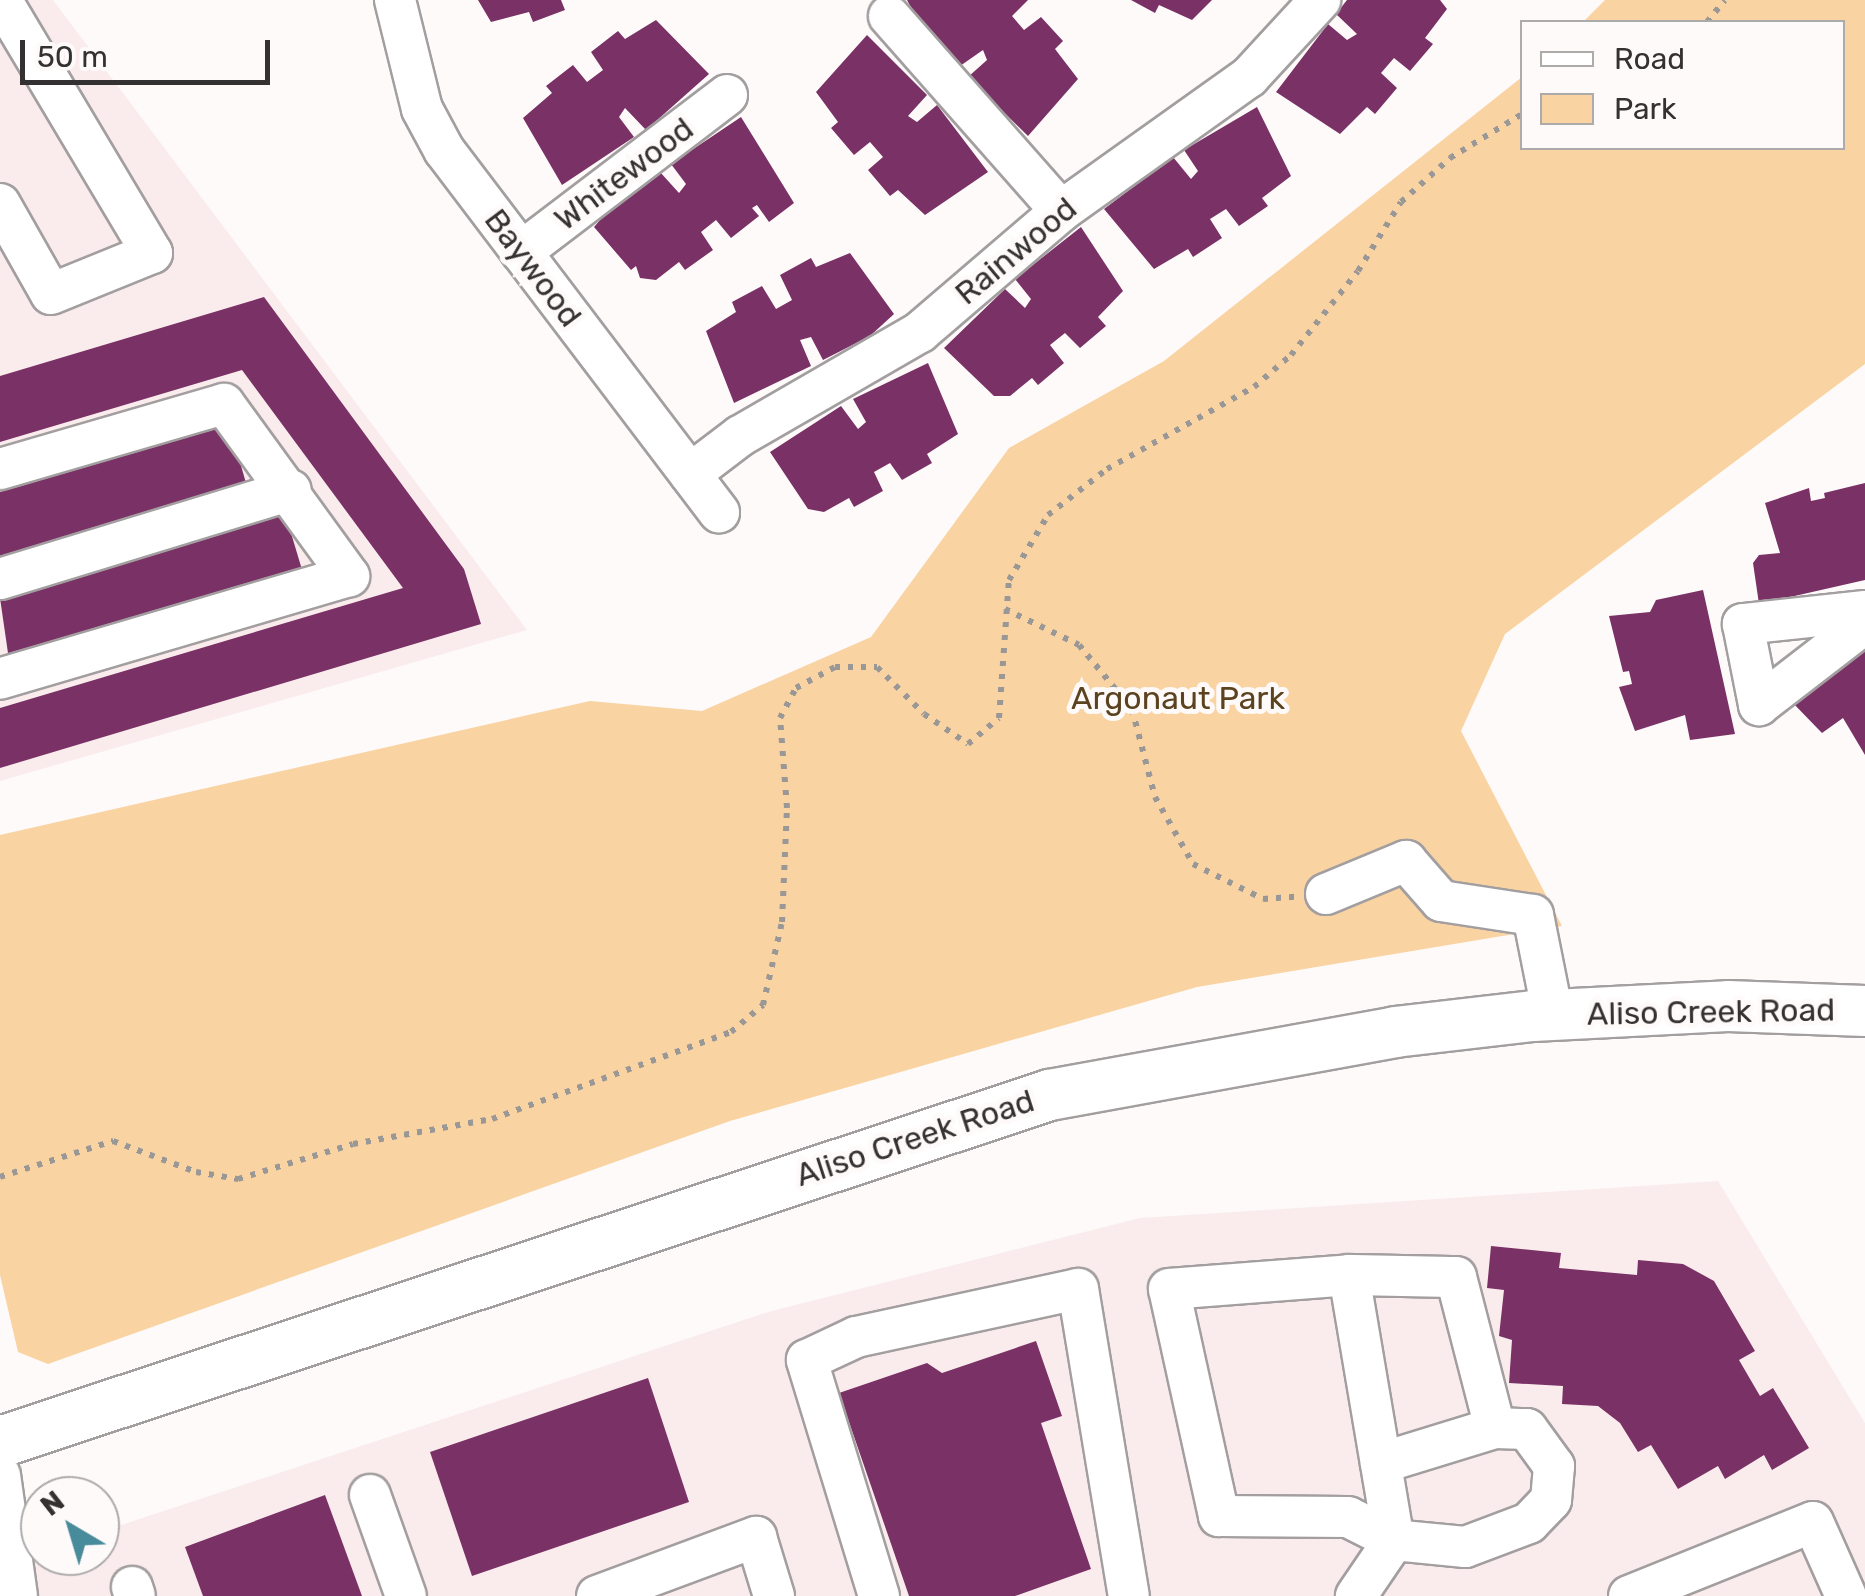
<!DOCTYPE html>
<html>
<head>
<meta charset="utf-8">
<style>
	body { margin:0 }
	#map { position:relative; width:1865px; height:1596px; overflow:hidden; background:#fefafa; font-family:Rubik,sans-serif }
	div>[style] { position:absolute }
	[style*='--x'] { left:calc(var(--x)*1px); top:calc(var(--y)*1px); width:calc(var(--w)*1px); rotate:calc(var(--a)*1deg) }
	.built>* { inset:0; background:#faeced }
	.green>* { inset:0; background:#f9d3a2 }
	.building>* { inset:0; background:#7a3166 }
	.path>* { height:6px; margin-top:-3px; transform-origin:0; background:repeating-linear-gradient(90deg,#9a9797 0 5px,transparent 0 13px) }
	.roads { filter:drop-shadow(2px 0 #a39e9f) drop-shadow(-2px 0 #a39e9f) drop-shadow(0 2px #a39e9f) drop-shadow(0 -2px #a39e9f) }
	.minor>* { height:40px; margin:-20px; padding:0 20px; transform-origin:20px; border-radius:20px; background:#fff }
	.major>* { height:50px; margin:-25px; padding:0 25px; transform-origin:25px; border-radius:25px; background:#fff }
	span { translate:-50% -50%; white-space:nowrap; text-align:center; line-height:1.15; -webkit-text-stroke:10px #fefafa; paint-order:stroke }
	.street-label { font-size:32px; color:#333131 }
	.park-label { font-size:32px; color:#5c4320 }
	.legend { position:absolute; left:1520px; top:20px; width:325px; height:130px; box-sizing:border-box; background:#fefafa; border:2px solid #adaaaa; margin:0; padding:12px 18px; list-style:none; font-size:30px; color:#333131 }
	.legend li { display:flex; align-items:center; gap:20px; height:50px }
	.legend b { width:50px; border:2px solid #adaaaa }
	.north { position:absolute; left:20px; top:1476px; width:100px; height:100px; box-sizing:border-box; background:#fefafa; border:2px solid #adaaaa; border-radius:50%; rotate:322deg; font-size:28px; font-weight:700; line-height:40px; text-align:center; color:#333131 }
	.north::after { content:''; display:block; margin:auto; width:35px; height:45px; background:#488b9a; clip-path:polygon(50% 0,100% 100%,50% 72%,0 100%) }
	.scale { position:absolute; left:20px; top:40px; width:250px; height:45px; box-sizing:border-box; border:5px solid #333131; border-top:0; padding-left:12px; font-size:30px; line-height:35px; white-space:nowrap; color:#333131; -webkit-text-stroke:8px #fefafa; paint-order:stroke }
</style>
</head>
<body>
<div id="map">
	<div class="built">
		<div style="clip-path:polygon(0 0,53px 0,527px 630px,0 781px)"></div>
		<div style="clip-path:polygon(1718px 1181px,1865px 1423px,1865px 1596px,0 1596px,0 1560px,40px 1549px,40px 1556px,100px 1556px,100px 1532px,768px 1312px,1140px 1218px)"></div>
	</div>
	<div class="green">
		<div style="clip-path:polygon(1605px 0,1865px 0,1865px 364px,1505px 634px,1461px 731px,1562px 926px,1197px 987px,730px 1121px,48px 1364px,18px 1352px,0 1275px,0 835px,590px 701px,702px 711px,871px 637px,1009px 448px,1164px 361px,1522px 77px,1522px 148px,1842px 148px,1842px 22px,1583px 22px)"></div>
	</div>
	<div class="building">
		<div style="clip-path:polygon(478px 0,561px 0,565px 10px,533px 22px,529px 12px,491px 22px)"></div>
		<div style="clip-path:polygon(907px 0,1028px 0,1012px 16px,1024px 30px,1041px 17px,1063px 41px,1055px 49px,1078px 79px,1028px 136px,968px 77px,987px 60px,983px 50px,960px 66px,922px 28px)"></div>
		<div style="clip-path:polygon(1131px 0,1212px 0,1192px 20px,1159px 5px,1155px 13px)"></div>
		<div style="clip-path:polygon(1347px 0,1440px 0,1447px 9px,1425px 38px,1433px 44px,1410px 71px,1394px 58px,1381px 73px,1397px 88px,1375px 114px,1367px 107px,1340px 134px,1276px 92px,1328px 24px,1347px 40px,1357px 34px,1336px 14px)"></div>
		<div style="clip-path:polygon(656px 20px,709px 74px,646px 130px,625px 108px,619px 117px,634px 137px,562px 185px,523px 118px,552px 93px,546px 86px,573px 65px,587px 82px,603px 70px,591px 52px,618px 31px,625px 39px)"></div>
		<div style="clip-path:polygon(867px 35px,927px 95px,908px 116px,917px 122px,937px 105px,988px 172px,925px 215px,898px 190px,890px 196px,868px 170px,883px 157px,870px 142px,854px 155px,831px 128px,838px 122px,816px 92px)"></div>
		<div style="clip-path:polygon(1257px 107px,1291px 176px,1262px 198px,1268px 206px,1239px 226px,1226px 209px,1210px 219px,1222px 238px,1193px 257px,1188px 249px,1154px 269px,1104px 209px,1173px 157px,1191px 179px,1198px 171px,1184px 150px)"></div>
		<div style="clip-path:polygon(741px 117px,794px 203px,769px 222px,757px 205px,752px 208px,759px 216px,731px 238px,716px 220px,701px 232px,713px 250px,685px 270px,679px 262px,656px 280px,640px 278px,636px 266px,631px 270px,594px 227px,615px 203px,660px 172px,679px 193px,686px 184px,671px 164px)"></div>
		<div style="clip-path:polygon(1081px 227px,1123px 291px,1098px 317px,1106px 326px,1080px 348px,1065px 333px,1050px 345px,1064px 363px,1038px 385px,1032px 378px,1010px 396px,994px 396px,944px 348px,1005px 289px,1025px 308px,1031px 299px,1015px 279px)"></div>
		<div style="clip-path:polygon(850px 253px,894px 314px,870px 336px,823px 360px,811px 337px,800px 340px,811px 366px,734px 403px,706px 331px,736px 312px,732px 302px,762px 286px,776px 309px,792px 300px,780px 275px,811px 258px,816px 267px)"></div>
		<div style="clip-path:polygon(264px 297px,464px 569px,481px 624px,0 768px,0 708px,403px 588px,242px 370px,0 442px,0 376px)"></div>
		<div style="clip-path:polygon(928px 363px,958px 434px,927px 454px,932px 463px,902px 480px,890px 463px,874px 472px,883px 491px,854px 507px,849px 498px,824px 512px,808px 509px,770px 452px,841px 406px,858px 429px,866px 422px,853px 399px)"></div>
		<div style="clip-path:polygon(229px 424px,246px 483px,0 556px,0 492px)"></div>
		<div style="clip-path:polygon(1865px 483px,1865px 580px,1759px 604px,1753px 563px,1759px 555px,1780px 553px,1765px 503px,1809px 488px,1811px 501px,1825px 498px,1824px 493px)"></div>
		<div style="clip-path:polygon(285px 513px,303px 573px,9px 660px,0 598px)"></div>
		<div style="clip-path:polygon(1703px 590px,1735px 734px,1690px 740px,1685px 715px,1635px 731px,1619px 687px,1632px 684px,1629px 671px,1623px 672px,1609px 616px,1650px 612px,1656px 600px)"></div>
		<div style="clip-path:polygon(1865px 645px,1865px 755px,1843px 718px,1822px 733px,1790px 700px)"></div>
		<div style="clip-path:polygon(1491px 1246px,1561px 1253px,1559px 1268px,1637px 1275px,1638px 1260px,1683px 1264px,1714px 1281px,1755px 1351px,1739px 1360px,1760px 1396px,1773px 1388px,1809px 1448px,1772px 1470px,1764px 1455px,1725px 1479px,1718px 1466px,1678px 1489px,1651px 1445px,1638px 1452px,1620px 1423px,1598px 1406px,1562px 1404px,1563px 1386px,1509px 1383px,1512px 1340px,1499px 1336px,1504px 1290px,1487px 1288px)"></div>
		<div style="clip-path:polygon(1036px 1341px,1062px 1416px,1041px 1423px,1091px 1569px,1015px 1596px,909px 1596px,839px 1393px,927px 1363px,942px 1373px)"></div>
		<div style="clip-path:polygon(648px 1378px,689px 1502px,472px 1576px,430px 1452px)"></div>
		<div style="clip-path:polygon(325px 1495px,362px 1596px,203px 1596px,185px 1547px)"></div>
	</div>
	<div class="path">
		<div style="--x:1707;--y:22;--w:28;--a:-51"></div>
		<div style="--x:1005;--y:609;--w:82;--a:25.9"></div>
		<div style="--x:1079;--y:645;--w:83;--a:50.4"></div>
		<div style="--x:1132;--y:709;--w:91;--a:75.4"></div>
		<div style="--x:1155;--y:797;--w:77;--a:60.4"></div>
		<div style="--x:1193;--y:864;--w:78;--a:26.6"></div>
		<div style="--x:1263;--y:899;--w:32;--a:-4"></div>
		<div style="--x:0;--y:1177;--w:119;--a:-17.7"></div>
		<div style="--x:113;--y:1141;--w:89;--a:20.5"></div>
		<div style="--x:196;--y:1172;--w:43;--a:9.5"></div>
		<div style="--x:238;--y:1179;--w:120;--a:-16.9"></div>
		<div style="--x:353;--y:1144;--w:141;--a:-10.2"></div>
		<div style="--x:492;--y:1119;--w:254;--a:-20"></div>
		<div style="--x:731;--y:1032;--w:42;--a:-40.2"></div>
		<div style="--x:763;--y:1005;--w:85;--a:-77.1"></div>
		<div style="--x:782;--y:922;--w:114;--a:-87.5"></div>
		<div style="--x:787;--y:808;--w:90;--a:-94.4"></div>
		<div style="--x:780;--y:718;--w:34;--a:-62"></div>
		<div style="--x:796;--y:688;--w:44;--a:-28.3"></div>
		<div style="--x:835;--y:667;--w:42;--a:0"></div>
		<div style="--x:877;--y:667;--w:66;--a:45"></div>
		<div style="--x:924;--y:714;--w:53;--a:34.3"></div>
		<div style="--x:968;--y:744;--w:40;--a:-40"></div>
		<div style="--x:999;--y:718;--w:138;--a:-85.9"></div>
		<div style="--x:1009;--y:580;--w:76;--a:-59"></div>
		<div style="--x:1048;--y:515;--w:75;--a:-37.9"></div>
		<div style="--x:1107;--y:469;--w:168;--a:-29.2"></div>
		<div style="--x:1254;--y:387;--w:49;--a:-40.9"></div>
		<div style="--x:1291;--y:355;--w:107;--a:-51.4"></div>
		<div style="--x:1358;--y:271;--w:81;--a:-58.1"></div>
		<div style="--x:1401;--y:202;--w:66;--a:-41.9"></div>
		<div style="--x:1450;--y:158;--w:84;--a:-31.4"></div>
	</div>
	<div class="roads">
		<div class="minor">
			<div style="--x:395;--y:0;--w:112;--a:76.1"></div>
			<div style="--x:422;--y:109;--w:47;--a:61.8"></div>
			<div style="--x:444;--y:150;--w:455;--a:52.8"></div>
			<div style="--x:889;--y:16;--w:260;--a:48.6"></div>
			<div style="--x:0;--y:204;--w:103;--a:60.5"></div>
			<div style="--x:51;--y:294;--w:109;--a:-22.1"></div>
			<div style="--x:152;--y:253;--w:295;--a:-120.8"></div>
			<div style="--x:521;--y:252;--w:259;--a:-37.3"></div>
			<div style="--x:0;--y:469;--w:233;--a:-16.2"></div>
			<div style="--x:224;--y:404;--w:213;--a:54"></div>
			<div style="--x:349;--y:576;--w:364;--a:163.6"></div>
			<div style="--x:690;--y:474;--w:63;--a:-37.2"></div>
			<div style="--x:740;--y:436;--w:208;--a:-30"></div>
			<div style="--x:920;--y:332;--w:186;--a:-40.6"></div>
			<div style="--x:1061;--y:211;--w:231;--a:-35.5"></div>
			<div style="--x:1249;--y:77;--w:105;--a:-47.3"></div>
			<div style="--x:0;--y:579;--w:304;--a:-17"></div>
			<div style="--x:1865;--y:611;--w:123;--a:173.9"></div>
			<div style="--x:1743;--y:624;--w:83;--a:78.8"></div>
			<div style="--x:1759;--y:705;--w:134;--a:-37.7"></div>
			<div style="--x:1326;--y:894;--w:87;--a:-22.4"></div>
			<div style="--x:1406;--y:861;--w:53;--a:48.8"></div>
			<div style="--x:1441;--y:901;--w:93;--a:8.7"></div>
			<div style="--x:1533;--y:915;--w:102;--a:78.7"></div>
			<div style="--x:1349;--y:1275;--w:107;--a:1.1"></div>
			<div style="--x:1456;--y:1277;--w:156;--a:75.5"></div>
			<div style="--x:1495;--y:1428;--w:32;--a:2"></div>
			<div style="--x:1527;--y:1429;--w:46;--a:53.9"></div>
			<div style="--x:1554;--y:1466;--w:34;--a:95"></div>
			<div style="--x:1551;--y:1500;--w:32;--a:134"></div>
			<div style="--x:1529;--y:1523;--w:68;--a:159.4"></div>
			<div style="--x:1465;--y:1547;--w:71;--a:-174.4"></div>
			<div style="--x:1394;--y:1540;--w:51;--a:-153.4"></div>
			<div style="--x:1348;--y:1517;--w:129;--a:-179.6"></div>
			<div style="--x:1219;--y:1516;--w:232;--a:-102.4"></div>
			<div style="--x:1169;--y:1289;--w:181;--a:-4.4"></div>
			<div style="--x:1349;--y:1275;--w:269;--a:80.4"></div>
			<div style="--x:1394;--y:1540;--w:68;--a:124.2"></div>
			<div style="--x:1381;--y:1463;--w:119;--a:-17.1"></div>
			<div style="--x:0;--y:1475;--w:122;--a:82"></div>
			<div style="--x:370;--y:1495;--w:107;--a:70.4"></div>
			<div style="--x:132;--y:1587;--w:9;--a:72"></div>
			<div style="--x:597;--y:1596;--w:170;--a:-20.4"></div>
			<div style="--x:756;--y:1537;--w:62;--a:73"></div>
			<div style="--x:879;--y:1596;--w:247;--a:-107"></div>
			<div style="--x:807;--y:1360;--w:54;--a:-25.1"></div>
			<div style="--x:856;--y:1337;--w:227;--a:-12.2"></div>
			<div style="--x:1078;--y:1289;--w:311;--a:80.6"></div>
			<div style="--x:1629;--y:1596;--w:198;--a:-21.9"></div>
			<div style="--x:1813;--y:1522;--w:81;--a:66"></div>
		</div>
		<div class="major">
			<div style="--x:0;--y:1442;--w:1106;--a:-18.29"></div>
			<div style="--x:1050;--y:1095;--w:351;--a:-10.3"></div>
			<div style="--x:1395;--y:1032;--w:139;--a:-6.6"></div>
			<div style="--x:1533;--y:1016;--w:195;--a:-2.9"></div>
			<div style="--x:1728;--y:1006;--w:137;--a:2.1"></div>
		</div>
	</div>
	<div class="street-label">
		<span style="left:624px;top:174px;rotate:-37deg">Whitewood</span>
		<span style="left:1016px;top:251px;rotate:-40deg">Rainwood</span>
		<span style="left:533px;top:268px;rotate:53deg">Baywood</span>
		<span style="left:1711px;top:1012px;rotate:-1deg">Aliso Creek Road</span>
		<span style="left:915px;top:1138px;rotate:-18deg">Aliso Creek Road</span>
	</div>
	<div class="park-label">
		<span style="left:1178px;top:698px">Argonaut Park</span>
	</div>
	<ul class="legend">
	<li><b style="height:12px;background:#fff"></b>Road</li>
	<li><b style="height:28px;background:#f9d3a2"></b>Park</li>
	</ul>
	<div class="north">N</div>
	<div class="scale">50 m</div>
</div>
</body>
</html>
